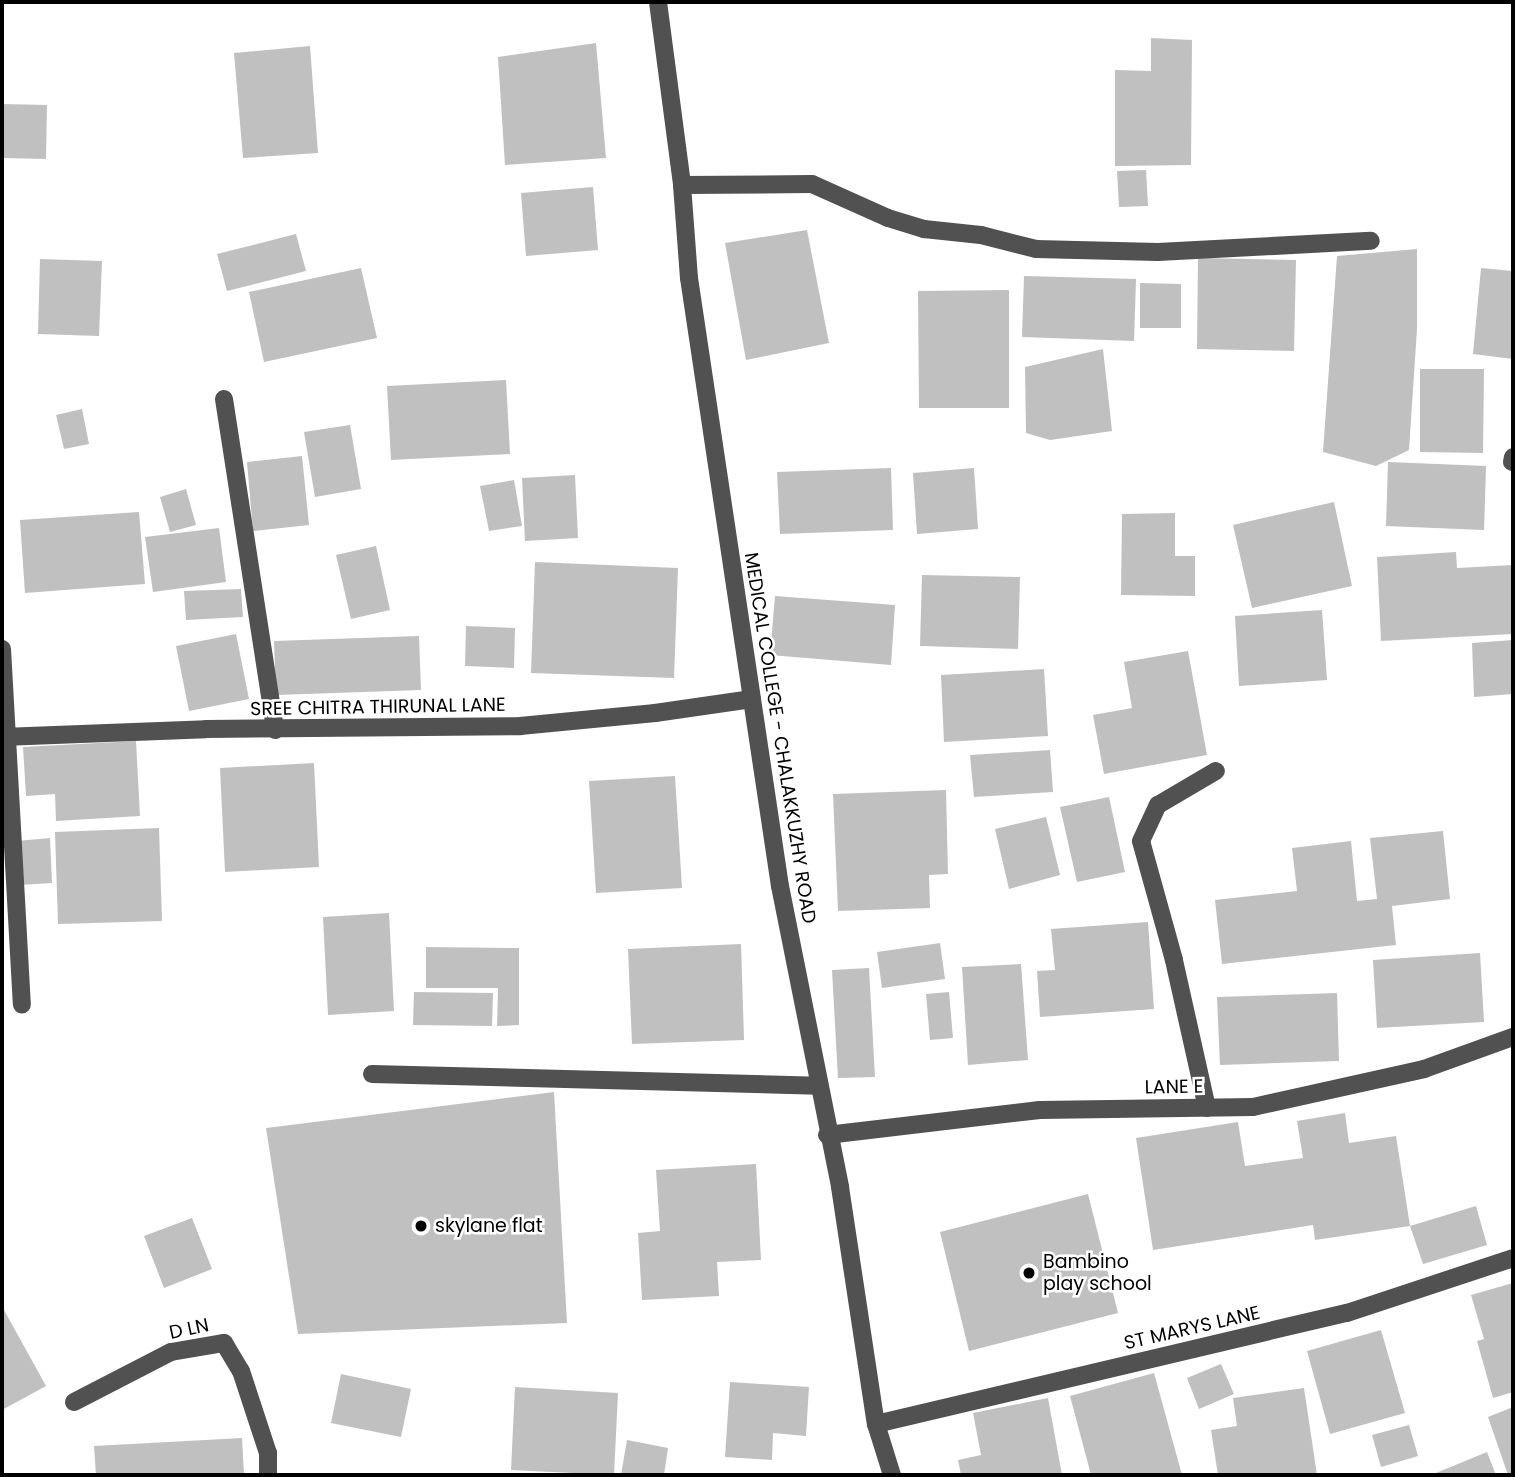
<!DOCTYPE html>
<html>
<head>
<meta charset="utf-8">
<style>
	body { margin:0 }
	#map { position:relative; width:1515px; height:1477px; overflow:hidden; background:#fff; font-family:Poppins,sans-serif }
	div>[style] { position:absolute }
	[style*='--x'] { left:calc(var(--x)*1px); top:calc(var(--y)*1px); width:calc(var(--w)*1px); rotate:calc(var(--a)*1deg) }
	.building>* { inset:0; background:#c0c0c0 }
	.minor>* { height:18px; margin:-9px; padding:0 9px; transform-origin:9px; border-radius:9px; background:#515151 }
	.dots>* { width:19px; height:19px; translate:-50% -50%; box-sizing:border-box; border:4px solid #fff; border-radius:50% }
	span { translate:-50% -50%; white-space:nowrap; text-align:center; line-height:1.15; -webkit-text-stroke:5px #fff; paint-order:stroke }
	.street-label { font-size:19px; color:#000 }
	.poi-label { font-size:19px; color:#000 }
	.left { translate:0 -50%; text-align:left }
	.frame { position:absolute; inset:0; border:4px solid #000; pointer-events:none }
</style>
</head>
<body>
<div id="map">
	<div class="building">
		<div style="clip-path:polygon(1151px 38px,1192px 40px,1191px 165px,1115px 166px,1115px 70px,1151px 71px)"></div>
		<div style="clip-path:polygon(596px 43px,606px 158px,505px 165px,498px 57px)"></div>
		<div style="clip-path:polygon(310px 46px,318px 153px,243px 158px,234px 53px)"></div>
		<div style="clip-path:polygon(2px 104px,47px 105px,46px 159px,2px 158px)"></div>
		<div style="clip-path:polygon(1146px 170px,1148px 206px,1119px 207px,1117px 171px)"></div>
		<div style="clip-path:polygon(593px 187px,598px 250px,526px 256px,521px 193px)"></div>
		<div style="clip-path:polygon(807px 230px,829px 343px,746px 360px,725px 243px)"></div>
		<div style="clip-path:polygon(296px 234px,306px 271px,227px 291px,217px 254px)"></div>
		<div style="clip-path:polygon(1417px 249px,1417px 329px,1409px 450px,1376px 466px,1323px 452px,1337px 256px)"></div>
		<div style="clip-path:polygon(1198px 258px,1296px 260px,1294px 351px,1197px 349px)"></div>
		<div style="clip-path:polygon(40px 259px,102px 261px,99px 336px,38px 334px)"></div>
		<div style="clip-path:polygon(361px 268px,377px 338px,264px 362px,249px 292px)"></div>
		<div style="clip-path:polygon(1481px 268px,1513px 271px,1513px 359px,1473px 354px)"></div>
		<div style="clip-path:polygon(1024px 276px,1136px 279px,1134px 341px,1022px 337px)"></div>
		<div style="clip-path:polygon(1140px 283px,1181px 284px,1181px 328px,1140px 328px)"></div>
		<div style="clip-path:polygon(1009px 290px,1009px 408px,919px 408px,918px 291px)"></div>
		<div style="clip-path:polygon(1103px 349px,1112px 431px,1050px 440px,1026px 433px,1025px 367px)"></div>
		<div style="clip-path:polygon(1420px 369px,1484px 369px,1483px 453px,1420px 452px)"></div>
		<div style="clip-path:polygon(506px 380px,510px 454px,391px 460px,387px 386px)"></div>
		<div style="clip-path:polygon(82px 409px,89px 444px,64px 449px,56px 415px)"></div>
		<div style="clip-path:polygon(350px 425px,361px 489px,315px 497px,304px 432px)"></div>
		<div style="clip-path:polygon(302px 456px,309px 525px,253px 531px,247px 462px)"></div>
		<div style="clip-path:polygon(1388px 462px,1486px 466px,1484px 530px,1386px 526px)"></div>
		<div style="clip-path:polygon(891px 468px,893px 530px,780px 534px,777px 472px)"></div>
		<div style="clip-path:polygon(974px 468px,978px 529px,917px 534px,913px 473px)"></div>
		<div style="clip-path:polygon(575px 475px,578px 538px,525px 541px,522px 478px)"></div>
		<div style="clip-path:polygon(514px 480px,522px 526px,489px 531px,480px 486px)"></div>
		<div style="clip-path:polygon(186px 489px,196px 525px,170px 532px,160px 497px)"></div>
		<div style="clip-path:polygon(1334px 502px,1352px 586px,1252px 608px,1233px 525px)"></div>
		<div style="clip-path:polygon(139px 512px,145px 584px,25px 593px,20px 520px)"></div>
		<div style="clip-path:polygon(1175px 513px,1175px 556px,1195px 556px,1195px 596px,1121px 595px,1122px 514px)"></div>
		<div style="clip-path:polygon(219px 528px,226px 582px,153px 592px,145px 537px)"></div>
		<div style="clip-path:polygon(376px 546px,390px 610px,351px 619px,336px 555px)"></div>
		<div style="clip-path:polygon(1456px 552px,1457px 568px,1513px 565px,1513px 634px,1381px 641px,1377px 557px)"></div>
		<div style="clip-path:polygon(535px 562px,678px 568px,674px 678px,531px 673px)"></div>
		<div style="clip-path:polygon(922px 575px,1020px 577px,1018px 649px,920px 646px)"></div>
		<div style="clip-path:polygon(241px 589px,243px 617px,186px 620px,184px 591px)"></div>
		<div style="clip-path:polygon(775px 596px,895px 605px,891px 665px,770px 655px)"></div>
		<div style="clip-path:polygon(1322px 610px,1327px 680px,1239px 686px,1235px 616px)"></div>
		<div style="clip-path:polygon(466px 626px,515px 628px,514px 668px,465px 666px)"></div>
		<div style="clip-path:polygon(236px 634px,249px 699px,189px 711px,176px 646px)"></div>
		<div style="clip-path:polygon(419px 636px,421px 690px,276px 695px,274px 641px)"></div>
		<div style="clip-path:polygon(1513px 640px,1513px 694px,1474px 697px,1472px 643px)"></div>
		<div style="clip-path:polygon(1188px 651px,1207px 755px,1104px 774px,1093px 715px,1132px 708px,1124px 662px)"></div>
		<div style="clip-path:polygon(1044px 669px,1048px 736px,944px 742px,941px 675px)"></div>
		<div style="clip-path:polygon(136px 741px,140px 816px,56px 821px,55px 794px,26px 796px,23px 747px)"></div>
		<div style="clip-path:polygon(1050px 750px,1053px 792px,974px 797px,970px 755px)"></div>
		<div style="clip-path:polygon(314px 763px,319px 867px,225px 872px,220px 768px)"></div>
		<div style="clip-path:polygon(675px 776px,682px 888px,596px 893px,589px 781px)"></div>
		<div style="clip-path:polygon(946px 790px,948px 874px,929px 875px,930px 908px,838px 911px,833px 794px)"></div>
		<div style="clip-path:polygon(1109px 797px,1125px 872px,1077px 882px,1060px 807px)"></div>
		<div style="clip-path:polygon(1046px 817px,1060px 875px,1009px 889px,995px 829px)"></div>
		<div style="clip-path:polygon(159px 828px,162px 921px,58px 924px,55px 832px)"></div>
		<div style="clip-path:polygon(1443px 831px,1450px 899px,1392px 906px,1396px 945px,1222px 964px,1215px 900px,1297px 891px,1292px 848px,1351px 841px,1357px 901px,1377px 899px,1370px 838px)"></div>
		<div style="clip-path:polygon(50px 838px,52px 883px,19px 885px,16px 841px)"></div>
		<div style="clip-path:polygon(389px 913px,394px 1011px,328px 1015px,323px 917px)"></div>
		<div style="clip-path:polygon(1148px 922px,1154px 1009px,1040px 1017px,1037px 971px,1055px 970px,1051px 929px)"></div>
		<div style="clip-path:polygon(940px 943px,945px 979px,882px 988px,877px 952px)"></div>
		<div style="clip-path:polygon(741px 944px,744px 1040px,632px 1044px,628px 949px)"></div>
		<div style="clip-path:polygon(426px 947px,519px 948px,519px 1025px,497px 1026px,498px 988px,426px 988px)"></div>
		<div style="clip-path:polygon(1480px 953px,1484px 1022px,1377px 1028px,1373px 960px)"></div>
		<div style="clip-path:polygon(1021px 964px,1028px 1060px,968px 1065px,962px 967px)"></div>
		<div style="clip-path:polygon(869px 968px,875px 1077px,838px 1078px,832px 970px)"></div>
		<div style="clip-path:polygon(414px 992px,493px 993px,492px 1026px,413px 1025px)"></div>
		<div style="clip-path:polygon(949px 992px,953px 1038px,930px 1040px,926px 994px)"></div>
		<div style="clip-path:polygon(1337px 993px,1339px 1061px,1220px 1065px,1217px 997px)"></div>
		<div style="clip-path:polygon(554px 1092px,567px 1323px,298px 1334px,266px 1128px)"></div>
		<div style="clip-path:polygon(1345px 1113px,1349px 1143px,1396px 1136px,1410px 1226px,1476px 1206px,1487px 1245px,1423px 1264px,1410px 1226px,1315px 1240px,1313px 1225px,1153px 1250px,1136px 1138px,1238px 1122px,1245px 1166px,1303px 1158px,1297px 1121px)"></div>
		<div style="clip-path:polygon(756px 1164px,761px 1260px,717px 1262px,719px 1296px,642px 1300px,638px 1233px,660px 1231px,656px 1170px)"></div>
		<div style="clip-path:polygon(1088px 1194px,1118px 1313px,969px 1351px,940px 1232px)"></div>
		<div style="clip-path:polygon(192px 1218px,212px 1269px,164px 1288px,144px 1236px)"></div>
		<div style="clip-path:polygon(1513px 1283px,1513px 1392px,1493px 1398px,1477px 1341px,1484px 1339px,1471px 1295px)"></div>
		<div style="clip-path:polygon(4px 1310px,46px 1386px,2px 1410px,2px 1311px)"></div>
		<div style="clip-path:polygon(1381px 1330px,1405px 1413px,1330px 1434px,1307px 1351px)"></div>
		<div style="clip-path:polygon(1221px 1364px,1234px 1394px,1199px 1409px,1187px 1378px)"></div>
		<div style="clip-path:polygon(1154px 1373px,1182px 1475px,1091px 1475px,1070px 1396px)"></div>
		<div style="clip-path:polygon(341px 1374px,411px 1389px,401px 1437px,331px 1423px)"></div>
		<div style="clip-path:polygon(730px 1382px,809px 1387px,806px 1436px,773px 1433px,772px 1460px,725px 1457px)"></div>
		<div style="clip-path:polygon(515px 1387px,618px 1393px,614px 1475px,511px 1470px)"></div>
		<div style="clip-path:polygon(1304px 1388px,1317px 1475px,1218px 1475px,1211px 1430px,1237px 1426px,1233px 1398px)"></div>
		<div style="clip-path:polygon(1048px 1398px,1062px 1475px,961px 1475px,958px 1460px,981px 1455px,973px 1413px)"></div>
		<div style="clip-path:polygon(1513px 1407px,1513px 1475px,1508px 1475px,1488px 1417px)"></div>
		<div style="clip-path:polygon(1409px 1425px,1418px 1456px,1381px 1467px,1372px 1435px)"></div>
		<div style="clip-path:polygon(242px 1438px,244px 1475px,96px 1475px,94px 1446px)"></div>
		<div style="clip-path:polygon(627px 1440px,668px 1448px,664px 1475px,621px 1475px)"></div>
		<div style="clip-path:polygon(1487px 1452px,1496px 1475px,1431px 1475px)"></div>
	</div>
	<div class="minor">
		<div style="--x:658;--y:2;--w:185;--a:82.5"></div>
		<div style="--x:682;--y:185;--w:93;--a:85.7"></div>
		<div style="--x:689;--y:278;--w:615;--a:81.49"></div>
		<div style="--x:780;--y:886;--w:307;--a:78.7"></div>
		<div style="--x:840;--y:1187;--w:240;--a:81.4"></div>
		<div style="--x:876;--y:1424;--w:53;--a:72.6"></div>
		<div style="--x:682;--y:185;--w:130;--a:-0.4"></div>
		<div style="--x:812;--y:184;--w:83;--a:24.1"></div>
		<div style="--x:888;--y:218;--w:38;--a:17"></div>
		<div style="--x:924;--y:229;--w:57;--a:6"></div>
		<div style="--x:981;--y:235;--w:57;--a:14.3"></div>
		<div style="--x:1036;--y:249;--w:122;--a:1.4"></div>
		<div style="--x:1158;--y:252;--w:213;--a:-3"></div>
		<div style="--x:224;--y:399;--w:335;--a:81.2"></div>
		<div style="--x:1512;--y:462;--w:5;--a:-79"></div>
		<div style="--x:2;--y:649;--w:356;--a:86.8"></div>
		<div style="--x:2;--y:737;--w:204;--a:-2.2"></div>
		<div style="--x:206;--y:729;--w:314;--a:-0.5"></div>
		<div style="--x:520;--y:726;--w:136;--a:-5.5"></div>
		<div style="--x:655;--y:713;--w:98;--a:-8.2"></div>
		<div style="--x:372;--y:1074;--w:446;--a:1.5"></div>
		<div style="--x:1207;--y:1108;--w:152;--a:-102.6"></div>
		<div style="--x:1174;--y:960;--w:123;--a:-105.5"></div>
		<div style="--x:1141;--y:841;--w:40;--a:-65"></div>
		<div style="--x:1158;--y:805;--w:67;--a:-30.4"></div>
		<div style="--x:827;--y:1135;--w:214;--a:-6.7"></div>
		<div style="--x:1040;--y:1110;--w:213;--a:-0.8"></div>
		<div style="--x:1253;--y:1107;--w:175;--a:-12.5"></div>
		<div style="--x:1424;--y:1069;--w:95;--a:-19.8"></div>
		<div style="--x:74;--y:1402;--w:109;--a:-27.3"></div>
		<div style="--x:171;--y:1352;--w:54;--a:-9.6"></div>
		<div style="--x:224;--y:1343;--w:33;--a:59"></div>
		<div style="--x:241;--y:1371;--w:86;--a:71.8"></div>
		<div style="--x:268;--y:1453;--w:22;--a:90"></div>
		<div style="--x:876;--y:1424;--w:484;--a:-13.3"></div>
		<div style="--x:1347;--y:1313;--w:175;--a:-18.3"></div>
	</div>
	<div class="dots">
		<div style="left:421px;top:1226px;background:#000"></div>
		<div style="left:1029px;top:1273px;background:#000"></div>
	</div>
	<div class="street-label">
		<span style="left:378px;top:707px;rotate:-1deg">SREE CHITRA THIRUNAL LANE</span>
		<span style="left:780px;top:738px;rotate:81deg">MEDICAL COLLEGE - CHALAKKUZHY ROAD</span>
		<span style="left:1174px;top:1087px;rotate:-1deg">LANE E</span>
		<span style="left:1192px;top:1328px;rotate:-13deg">ST MARYS LANE</span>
		<span style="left:189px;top:1329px;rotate:-12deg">D LN</span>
	</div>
	<div class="poi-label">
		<span class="left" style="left:435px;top:1226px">skylane flat</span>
		<span class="left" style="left:1043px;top:1273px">Bambino<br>play school</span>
	</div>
	<div class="frame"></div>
</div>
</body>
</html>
